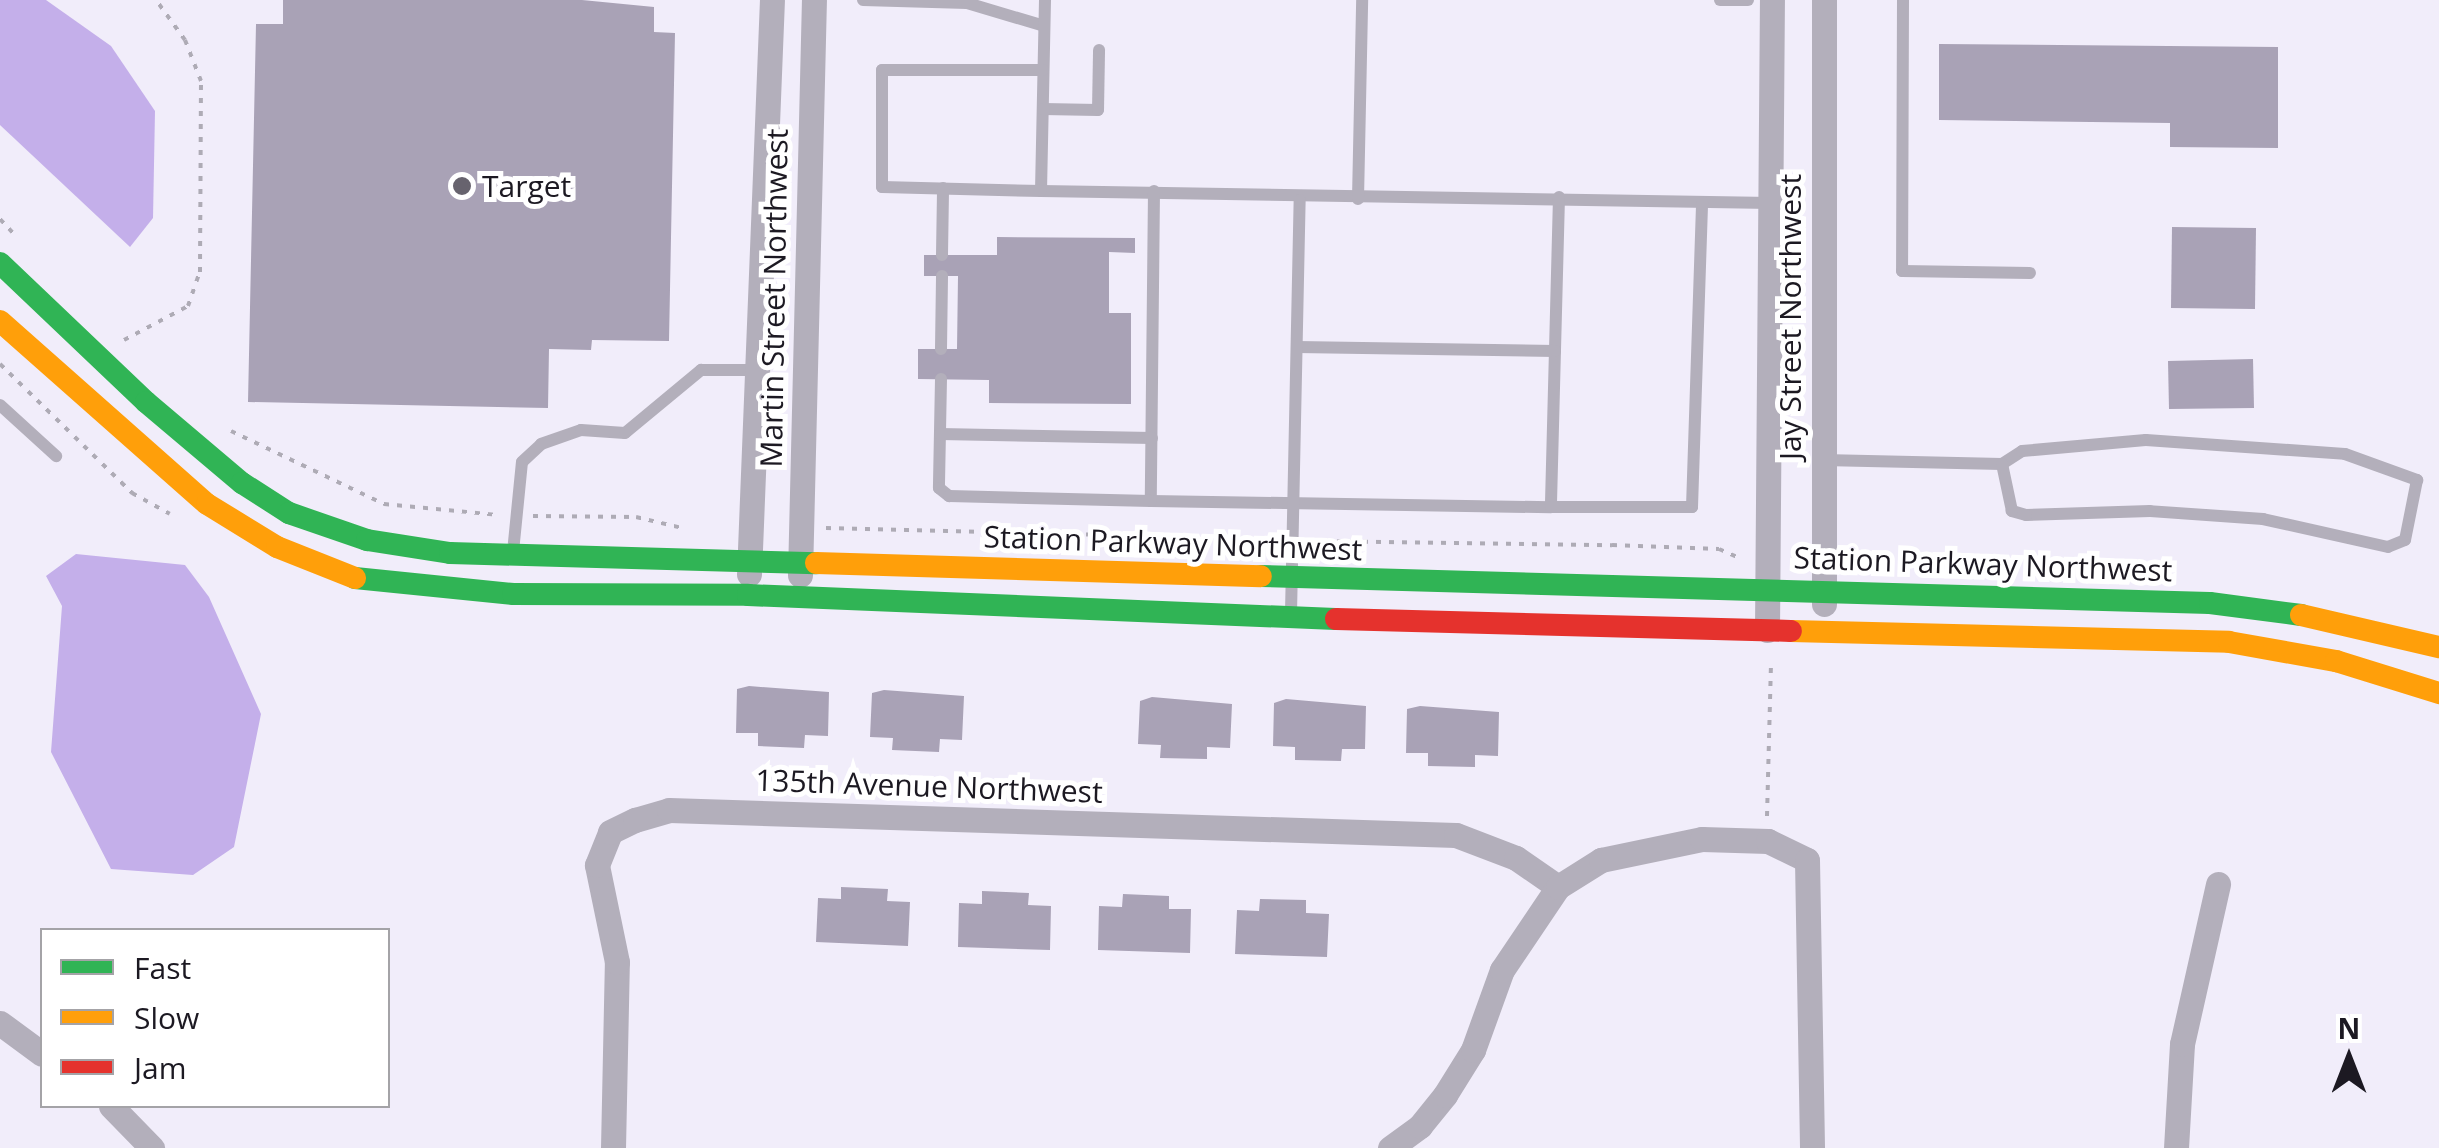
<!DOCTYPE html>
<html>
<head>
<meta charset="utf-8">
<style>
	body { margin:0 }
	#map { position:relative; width:2439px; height:1148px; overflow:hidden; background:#f1edfa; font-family:"Open Sans",sans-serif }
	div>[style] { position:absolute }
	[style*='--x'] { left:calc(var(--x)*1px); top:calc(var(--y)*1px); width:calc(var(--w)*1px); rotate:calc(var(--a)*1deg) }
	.water>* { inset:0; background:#c4afea }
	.building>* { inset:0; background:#a9a2b6 }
	.path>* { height:4px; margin-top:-2px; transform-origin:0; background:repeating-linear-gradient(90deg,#aeabb5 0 5px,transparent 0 13px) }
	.lane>* { height:12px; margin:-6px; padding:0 6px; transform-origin:6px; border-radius:6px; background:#b3afbb }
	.street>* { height:25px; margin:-12.5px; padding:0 12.5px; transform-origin:12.5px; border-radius:12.5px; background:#b3afbb }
	.fast>* { height:22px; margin:-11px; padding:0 11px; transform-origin:11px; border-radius:11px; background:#30b455 }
	.slow>* { height:22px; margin:-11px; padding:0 11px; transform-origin:11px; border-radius:11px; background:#ff9f0a }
	.jam>* { height:22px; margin:-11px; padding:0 11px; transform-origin:11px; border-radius:11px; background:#e5322d }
	.dots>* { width:28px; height:28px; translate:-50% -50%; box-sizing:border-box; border:5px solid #fff; border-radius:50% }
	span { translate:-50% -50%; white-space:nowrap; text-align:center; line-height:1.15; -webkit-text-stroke:10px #fff; paint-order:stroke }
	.poi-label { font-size:30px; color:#1c1922 }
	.left { translate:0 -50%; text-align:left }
	.street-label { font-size:30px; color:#1c1922 }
	.legend { position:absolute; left:40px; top:928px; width:350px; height:180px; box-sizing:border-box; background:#fff; border:2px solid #a4a3a7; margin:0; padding:12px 18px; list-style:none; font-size:30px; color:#1c1922 }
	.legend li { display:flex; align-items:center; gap:20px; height:50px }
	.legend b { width:50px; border:2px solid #a4a3a7 }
	.north { position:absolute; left:2299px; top:1008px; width:100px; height:100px; -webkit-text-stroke:8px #fff; paint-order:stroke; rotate:0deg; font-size:28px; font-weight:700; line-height:40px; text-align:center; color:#1c1922 }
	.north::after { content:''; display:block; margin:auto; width:35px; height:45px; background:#1c1922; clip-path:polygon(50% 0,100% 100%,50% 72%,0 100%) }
</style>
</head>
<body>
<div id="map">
	<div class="water">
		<div style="clip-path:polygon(0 0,46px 0,111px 46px,155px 111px,153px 218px,130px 247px,0 125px)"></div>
		<div style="clip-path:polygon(76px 554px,185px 565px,209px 597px,261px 714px,234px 847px,193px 875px,111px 869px,51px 752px,62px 606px,46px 576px)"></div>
	</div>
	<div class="building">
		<div style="clip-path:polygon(283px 0,582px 0,654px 7px,654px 32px,675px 33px,669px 341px,592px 340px,591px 350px,549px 349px,548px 408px,248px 402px,256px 24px,283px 24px)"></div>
		<div style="clip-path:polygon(1939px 44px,2278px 47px,2278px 148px,2170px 147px,2170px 123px,1939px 120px)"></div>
		<div style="clip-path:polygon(2172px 227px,2256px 228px,2255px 309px,2171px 308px)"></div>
		<div style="clip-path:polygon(997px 237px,1135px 238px,1135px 253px,1109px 252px,1109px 313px,1131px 313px,1131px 404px,989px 403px,989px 380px,918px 379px,918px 349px,957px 349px,958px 276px,924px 276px,924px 255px,997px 255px)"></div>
		<div style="clip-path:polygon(2253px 359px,2254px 408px,2169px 409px,2168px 361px)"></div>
		<div style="clip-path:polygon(749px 686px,829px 692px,828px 736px,805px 735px,804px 748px,758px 746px,758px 733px,736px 733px,737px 689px)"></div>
		<div style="clip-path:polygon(884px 690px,964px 696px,962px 740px,940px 739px,939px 752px,892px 750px,893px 738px,870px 737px,872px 693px)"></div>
		<div style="clip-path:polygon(1152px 697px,1232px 704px,1230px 748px,1207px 747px,1207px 759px,1160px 758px,1161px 745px,1138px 744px,1140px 701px)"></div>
		<div style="clip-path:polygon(1286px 699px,1366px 706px,1365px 749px,1342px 749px,1341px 761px,1295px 760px,1295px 747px,1273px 746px,1274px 703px)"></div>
		<div style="clip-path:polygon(1420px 706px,1499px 712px,1498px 756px,1475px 755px,1475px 767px,1428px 766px,1428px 753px,1406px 753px,1407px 709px)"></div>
		<div style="clip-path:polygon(841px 887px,888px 889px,887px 901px,910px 902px,908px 946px,816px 942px,818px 898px,841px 899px)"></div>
		<div style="clip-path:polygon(982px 891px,1029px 893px,1028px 905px,1051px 906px,1050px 950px,958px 947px,959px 903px,982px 904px)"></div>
		<div style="clip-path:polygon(1123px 894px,1169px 896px,1169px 909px,1191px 909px,1190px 953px,1098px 950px,1099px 906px,1122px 907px)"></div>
		<div style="clip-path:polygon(1260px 899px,1306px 900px,1306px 913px,1329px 914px,1327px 957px,1235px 954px,1237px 910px,1259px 911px)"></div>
	</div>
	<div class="path">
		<div style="--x:0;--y:219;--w:21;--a:47"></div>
		<div style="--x:124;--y:340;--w:72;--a:-28"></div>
		<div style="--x:188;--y:306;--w:36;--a:-71"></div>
		<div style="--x:200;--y:272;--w:191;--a:-89.7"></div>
		<div style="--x:201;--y:81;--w:44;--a:-111.3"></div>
		<div style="--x:185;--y:40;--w:49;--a:-125.9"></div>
		<div style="--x:0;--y:364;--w:185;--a:44.3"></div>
		<div style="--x:132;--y:493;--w:43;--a:28.9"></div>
		<div style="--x:231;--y:431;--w:170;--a:25.5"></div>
		<div style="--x:384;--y:504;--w:116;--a:5.5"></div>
		<div style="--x:533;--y:516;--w:103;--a:0.6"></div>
		<div style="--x:636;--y:517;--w:47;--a:13.4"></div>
		<div style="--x:826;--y:528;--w:450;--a:1.4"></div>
		<div style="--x:1311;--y:541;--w:301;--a:0.8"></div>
		<div style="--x:1612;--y:545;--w:107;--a:2.1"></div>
		<div style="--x:1719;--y:549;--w:22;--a:24"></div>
		<div style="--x:1767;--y:816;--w:156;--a:-88.5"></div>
	</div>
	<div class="lane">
		<div style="--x:863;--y:0;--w:104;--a:1.7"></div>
		<div style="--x:967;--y:3;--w:80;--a:16.6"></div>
		<div style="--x:1045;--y:0;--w:191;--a:91.2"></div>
		<div style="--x:1041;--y:191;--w:730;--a:0.94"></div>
		<div style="--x:1720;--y:0;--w:28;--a:0"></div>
		<div style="--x:1903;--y:0;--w:271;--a:90.2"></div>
		<div style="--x:1902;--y:271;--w:128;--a:0.9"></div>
		<div style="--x:1043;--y:109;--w:55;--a:1"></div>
		<div style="--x:1098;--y:110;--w:60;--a:-89"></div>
		<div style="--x:1041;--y:191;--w:159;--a:-178.6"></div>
		<div style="--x:882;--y:187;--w:117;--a:-90"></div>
		<div style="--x:882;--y:70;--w:161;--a:0"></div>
		<div style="--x:1154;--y:191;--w:310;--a:90.6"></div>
		<div style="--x:1151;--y:501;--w:400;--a:0.9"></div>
		<div style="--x:1559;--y:197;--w:310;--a:91.5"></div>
		<div style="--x:1551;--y:507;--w:141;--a:0"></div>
		<div style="--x:1692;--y:507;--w:305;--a:-88.1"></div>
		<div style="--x:1358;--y:199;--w:199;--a:-88.8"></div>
		<div style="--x:942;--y:255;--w:67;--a:-89.1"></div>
		<div style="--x:1297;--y:347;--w:258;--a:0.9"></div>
		<div style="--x:941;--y:349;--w:73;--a:-89.2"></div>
		<div style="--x:941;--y:379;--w:109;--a:91.1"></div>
		<div style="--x:939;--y:488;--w:13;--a:39"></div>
		<div style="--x:949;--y:496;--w:202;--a:1.4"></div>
		<div style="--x:0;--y:405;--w:76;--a:42.3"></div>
		<div style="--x:940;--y:434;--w:212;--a:1.1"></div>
		<div style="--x:1823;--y:460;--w:179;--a:1.3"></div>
		<div style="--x:2002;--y:464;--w:24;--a:-33"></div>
		<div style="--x:2022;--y:451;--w:124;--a:-5.1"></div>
		<div style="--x:2146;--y:440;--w:199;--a:4"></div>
		<div style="--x:2345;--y:454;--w:77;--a:19.9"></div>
		<div style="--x:2417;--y:480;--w:61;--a:101.3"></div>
		<div style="--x:2405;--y:540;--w:18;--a:158"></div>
		<div style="--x:2388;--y:547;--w:128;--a:-167.4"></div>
		<div style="--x:2263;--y:519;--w:113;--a:-176"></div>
		<div style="--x:2150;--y:511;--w:124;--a:178.2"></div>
		<div style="--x:2026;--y:515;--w:15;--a:-164"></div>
		<div style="--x:2012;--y:511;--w:48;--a:-102"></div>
		<div style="--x:513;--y:552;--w:90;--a:-84.3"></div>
		<div style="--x:522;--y:462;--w:26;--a:-43"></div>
		<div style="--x:541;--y:444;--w:42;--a:-19.3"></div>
		<div style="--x:581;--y:430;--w:44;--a:3.9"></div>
		<div style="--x:625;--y:433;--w:99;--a:-39.7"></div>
		<div style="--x:701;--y:370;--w:58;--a:0"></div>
		<div style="--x:1291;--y:613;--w:413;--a:-88.8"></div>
	</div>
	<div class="street">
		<div style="--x:749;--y:574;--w:574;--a:-87.71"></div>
		<div style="--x:800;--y:575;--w:575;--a:-88.61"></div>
		<div style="--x:1824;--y:604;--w:604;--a:-90"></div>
		<div style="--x:1767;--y:630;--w:630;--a:-89.55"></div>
		<div style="--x:0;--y:1023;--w:52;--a:36.4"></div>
		<div style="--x:111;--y:1106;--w:59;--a:45.7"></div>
		<div style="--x:613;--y:1148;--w:186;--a:-88.8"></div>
		<div style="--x:617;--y:962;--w:99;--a:-101.7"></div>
		<div style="--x:597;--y:865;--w:35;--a:-68"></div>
		<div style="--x:610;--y:832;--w:28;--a:-26"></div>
		<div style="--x:635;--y:820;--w:35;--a:-16"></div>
		<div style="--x:669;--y:810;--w:787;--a:1.82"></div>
		<div style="--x:1456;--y:835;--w:64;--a:21"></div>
		<div style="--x:1516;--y:858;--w:51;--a:34.6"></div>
		<div style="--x:1390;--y:1148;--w:37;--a:-36"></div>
		<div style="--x:1420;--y:1126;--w:40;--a:-51"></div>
		<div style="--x:1445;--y:1095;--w:53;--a:-58.1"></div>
		<div style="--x:1473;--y:1050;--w:85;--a:-70.1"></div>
		<div style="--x:1502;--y:970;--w:100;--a:-56"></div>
		<div style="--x:1558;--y:887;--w:51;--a:-32.1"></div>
		<div style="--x:1601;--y:860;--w:103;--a:-11.7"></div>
		<div style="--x:1702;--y:839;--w:66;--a:1.7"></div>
		<div style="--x:1768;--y:841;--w:43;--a:26"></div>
		<div style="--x:1807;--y:860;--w:288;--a:89"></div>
		<div style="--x:2176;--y:1148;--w:104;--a:-86.7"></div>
		<div style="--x:2182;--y:1044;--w:164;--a:-77.3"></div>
	</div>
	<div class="fast">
		<div style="--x:0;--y:263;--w:202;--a:43.6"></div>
		<div style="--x:146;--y:402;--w:126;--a:40.2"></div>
		<div style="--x:242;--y:483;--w:56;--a:32.6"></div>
		<div style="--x:289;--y:513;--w:83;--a:19.1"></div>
		<div style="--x:367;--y:540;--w:84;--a:8.9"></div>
		<div style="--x:450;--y:553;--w:366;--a:1.6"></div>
		<div style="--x:1261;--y:576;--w:949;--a:1.63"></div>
		<div style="--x:2210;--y:603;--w:92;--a:7.5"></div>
		<div style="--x:355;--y:578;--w:159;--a:5.8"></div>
		<div style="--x:513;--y:594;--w:235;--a:0.2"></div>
		<div style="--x:748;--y:595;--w:588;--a:2.34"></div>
	</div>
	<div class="slow">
		<div style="--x:0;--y:321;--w:276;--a:41.5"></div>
		<div style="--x:207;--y:504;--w:82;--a:31.6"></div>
		<div style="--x:277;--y:547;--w:84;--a:21.7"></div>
		<div style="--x:816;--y:563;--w:445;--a:1.7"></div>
		<div style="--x:2301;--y:615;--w:142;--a:13.1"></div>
		<div style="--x:1791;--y:631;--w:438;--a:1.4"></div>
		<div style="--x:2229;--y:642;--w:109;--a:10.1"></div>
		<div style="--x:2336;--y:661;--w:108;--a:17.3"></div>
	</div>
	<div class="jam">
		<div style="--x:1336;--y:619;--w:455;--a:1.5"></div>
	</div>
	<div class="dots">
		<div style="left:462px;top:186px;background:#67636e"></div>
	</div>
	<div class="poi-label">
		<span class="left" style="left:482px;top:186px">Target</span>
	</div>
	<div class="street-label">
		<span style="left:774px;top:298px;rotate:-89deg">Martin Street Northwest</span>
		<span style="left:1790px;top:317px;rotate:-90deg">Jay Street Northwest</span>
		<span style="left:1173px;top:543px;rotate:2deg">Station Parkway Northwest</span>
		<span style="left:1983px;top:564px;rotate:2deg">Station Parkway Northwest</span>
		<span style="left:929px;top:786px;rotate:2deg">135th Avenue Northwest</span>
	</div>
	<ul class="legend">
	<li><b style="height:12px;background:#30b455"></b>Fast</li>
	<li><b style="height:12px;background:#ff9f0a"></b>Slow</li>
	<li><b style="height:12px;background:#e5322d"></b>Jam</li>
	</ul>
	<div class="north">N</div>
</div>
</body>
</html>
